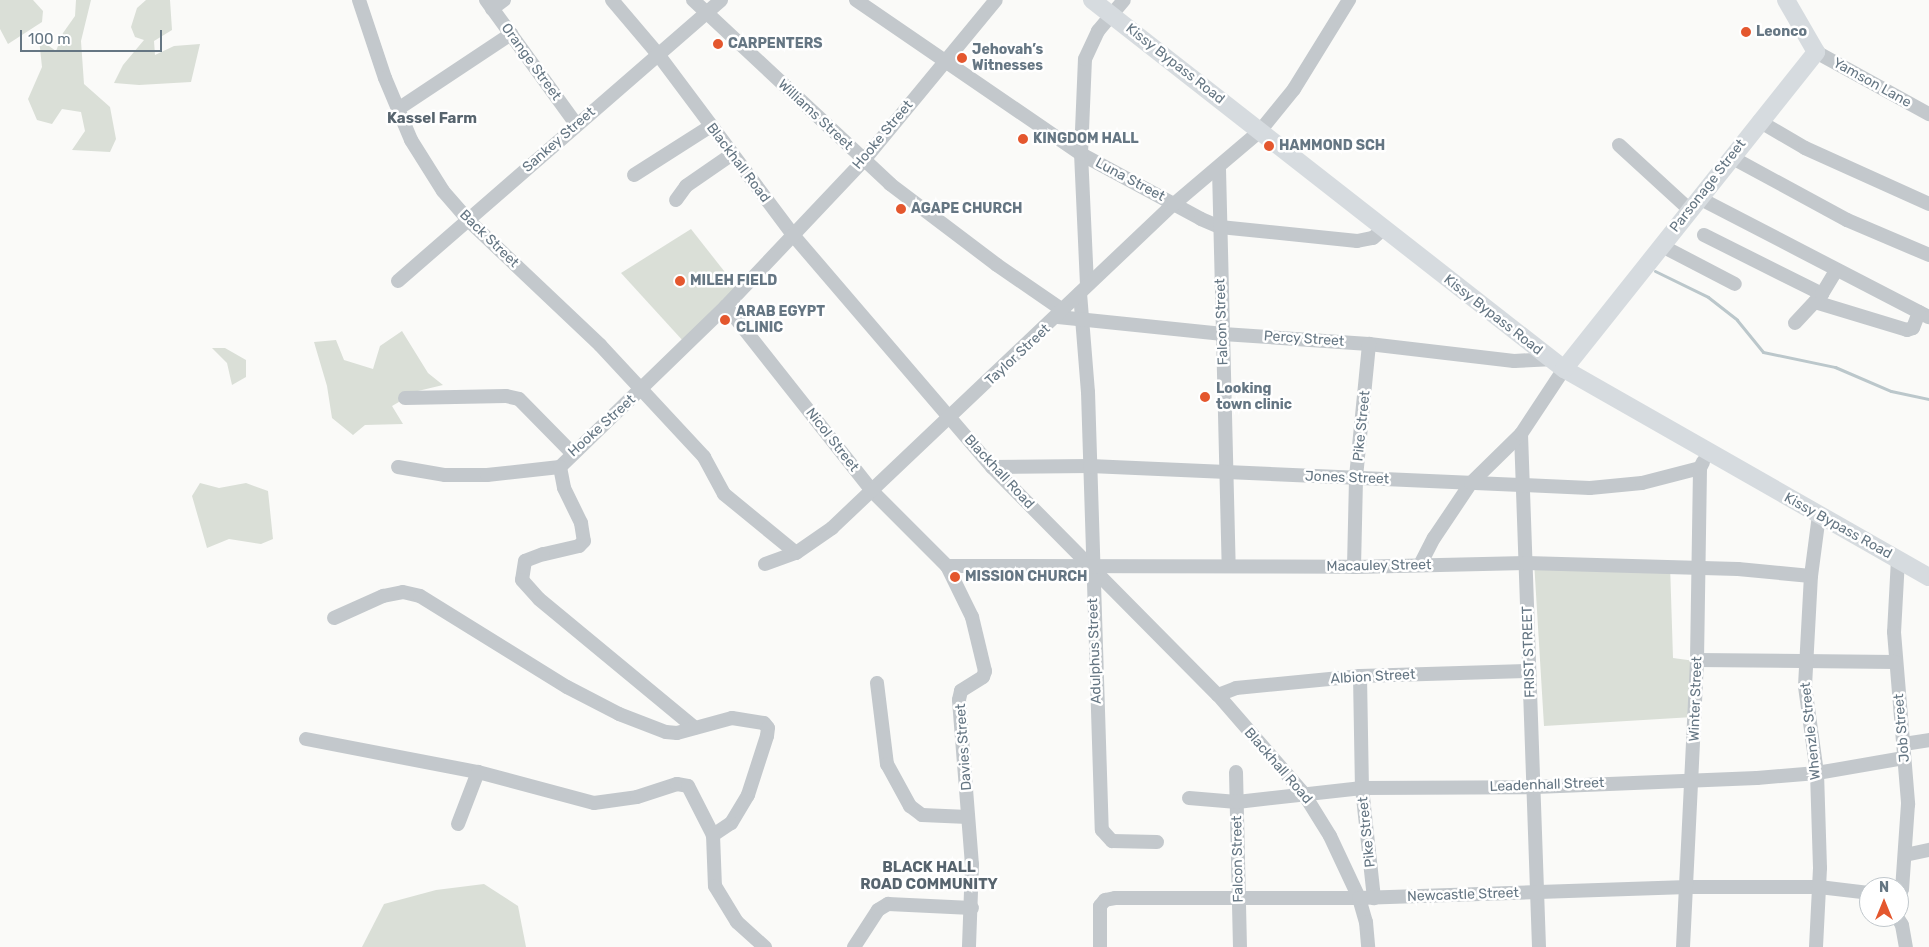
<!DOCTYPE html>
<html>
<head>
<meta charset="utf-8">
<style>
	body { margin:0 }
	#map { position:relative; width:1929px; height:947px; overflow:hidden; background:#fafaf8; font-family:Rubik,sans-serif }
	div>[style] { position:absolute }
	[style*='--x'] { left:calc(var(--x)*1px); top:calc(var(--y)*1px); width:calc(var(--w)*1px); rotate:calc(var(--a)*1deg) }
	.green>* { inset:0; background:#dadfd7 }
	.stream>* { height:3px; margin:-1.5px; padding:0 1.5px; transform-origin:1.5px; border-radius:1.5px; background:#bbc7cb }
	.minor>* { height:14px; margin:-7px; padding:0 7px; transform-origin:7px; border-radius:7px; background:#c3c8cc }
	.major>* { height:18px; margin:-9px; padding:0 9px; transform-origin:9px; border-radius:9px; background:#d6dbdf }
	.dots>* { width:14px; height:14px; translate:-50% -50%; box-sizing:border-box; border:2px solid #fff; border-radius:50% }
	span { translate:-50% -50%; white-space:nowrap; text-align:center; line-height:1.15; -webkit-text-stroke:5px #fff; paint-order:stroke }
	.poi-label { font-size:14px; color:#657683; font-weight:700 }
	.left { translate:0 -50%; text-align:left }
	.street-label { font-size:14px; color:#657683 }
	.neighbourhood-label { font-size:15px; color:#57646e; font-weight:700 }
	.north { position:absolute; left:1859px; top:877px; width:50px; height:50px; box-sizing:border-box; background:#fff; border:1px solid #c1c8cd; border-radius:50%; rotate:0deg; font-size:14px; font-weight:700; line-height:20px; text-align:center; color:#657683 }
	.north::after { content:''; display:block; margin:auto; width:18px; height:22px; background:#e4572e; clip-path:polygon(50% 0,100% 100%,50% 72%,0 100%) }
	.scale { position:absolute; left:20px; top:30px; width:142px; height:22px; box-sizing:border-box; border:2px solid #657683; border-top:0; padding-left:6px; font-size:15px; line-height:18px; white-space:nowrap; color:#657683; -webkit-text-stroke:4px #fff; paint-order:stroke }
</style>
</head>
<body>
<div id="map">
	<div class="green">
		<div style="clip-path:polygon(0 0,33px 0,43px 11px,42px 22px,8px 44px,0 29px)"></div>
		<div style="clip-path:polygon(76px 0,91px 0,81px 41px,84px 84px,110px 107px,116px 139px,110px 152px,72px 150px,85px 131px,81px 112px,62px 109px,52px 124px,37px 120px,28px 99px,42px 67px,39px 39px,56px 51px,63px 33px,75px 16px)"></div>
		<div style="clip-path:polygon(146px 0,170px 0,172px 30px,154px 41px,155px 55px,174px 46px,200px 44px,191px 82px,139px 85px,114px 83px,123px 65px,144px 40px,135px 37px,131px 27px,137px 8px)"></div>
		<div style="clip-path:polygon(691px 229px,739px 290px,684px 342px,621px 273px)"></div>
		<div style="clip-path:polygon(402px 331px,428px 373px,443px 385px,418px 391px,392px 406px,403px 424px,365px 425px,353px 435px,332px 418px,327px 386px,314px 342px,336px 340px,344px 360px,373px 369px,380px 346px)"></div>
		<div style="clip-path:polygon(212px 348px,225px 348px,246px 360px,246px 377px,232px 385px,227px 363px)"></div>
		<div style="clip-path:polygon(200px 483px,219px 488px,246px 483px,268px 491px,273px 539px,261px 544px,229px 539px,207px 548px,192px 496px)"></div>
		<div style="clip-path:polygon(1534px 561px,1670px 564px,1673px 658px,1695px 661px,1693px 717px,1544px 726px)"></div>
		<div style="clip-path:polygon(484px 884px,518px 906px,526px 947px,362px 947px,384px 904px,436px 890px)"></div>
	</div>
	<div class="stream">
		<div style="--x:1655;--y:271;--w:59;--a:26.1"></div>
		<div style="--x:1708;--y:297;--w:37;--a:38"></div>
		<div style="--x:1737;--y:320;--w:41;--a:50.9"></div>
		<div style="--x:1763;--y:352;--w:74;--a:11.8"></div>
		<div style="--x:1835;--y:367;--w:61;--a:23.2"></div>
		<div style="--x:1891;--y:391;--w:39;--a:12"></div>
	</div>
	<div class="minor">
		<div style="--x:359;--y:0;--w:82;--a:71.6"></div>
		<div style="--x:385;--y:78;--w:67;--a:67.2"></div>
		<div style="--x:411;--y:140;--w:60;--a:57.9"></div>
		<div style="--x:443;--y:191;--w:38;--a:49"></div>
		<div style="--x:468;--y:220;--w:182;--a:43.4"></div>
		<div style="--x:600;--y:345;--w:153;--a:47.1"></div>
		<div style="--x:704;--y:457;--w:42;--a:61.6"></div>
		<div style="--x:724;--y:494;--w:93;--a:39.3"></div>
		<div style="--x:486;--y:0;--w:153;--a:54"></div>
		<div style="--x:612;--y:0;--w:70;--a:49.7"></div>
		<div style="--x:657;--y:53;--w:227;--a:53.2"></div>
		<div style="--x:793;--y:235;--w:241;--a:49.4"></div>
		<div style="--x:950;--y:418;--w:65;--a:49.4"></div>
		<div style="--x:992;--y:467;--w:321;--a:45.3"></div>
		<div style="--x:1218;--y:695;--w:131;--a:49"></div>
		<div style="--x:1304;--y:794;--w:49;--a:58.2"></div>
		<div style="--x:1330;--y:836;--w:68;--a:64.9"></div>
		<div style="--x:1359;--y:898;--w:25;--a:74"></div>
		<div style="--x:1366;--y:922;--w:25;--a:85"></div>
		<div style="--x:693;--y:0;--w:270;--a:43"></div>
		<div style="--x:890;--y:184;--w:134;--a:37.1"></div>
		<div style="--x:997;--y:265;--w:81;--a:34.5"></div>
		<div style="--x:856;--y:0;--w:273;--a:34.4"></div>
		<div style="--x:1081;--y:154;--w:136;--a:28.4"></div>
		<div style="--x:1201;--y:219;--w:21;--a:23"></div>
		<div style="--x:1220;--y:227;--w:138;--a:5.8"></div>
		<div style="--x:1357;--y:241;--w:16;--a:-11"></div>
		<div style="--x:1373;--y:238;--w:13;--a:-42"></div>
		<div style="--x:492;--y:9;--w:15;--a:-37"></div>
		<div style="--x:1816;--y:52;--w:129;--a:28.8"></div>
		<div style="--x:398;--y:109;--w:136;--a:-33.6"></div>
		<div style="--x:1759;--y:121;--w:53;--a:30.4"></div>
		<div style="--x:1805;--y:148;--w:136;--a:24.3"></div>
		<div style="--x:1619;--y:145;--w:96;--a:42.5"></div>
		<div style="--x:1731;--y:157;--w:132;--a:28.5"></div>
		<div style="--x:1847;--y:220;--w:89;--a:23.1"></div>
		<div style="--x:1219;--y:169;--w:397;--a:88.6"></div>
		<div style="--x:634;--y:175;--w:91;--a:-32.5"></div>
		<div style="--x:1699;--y:198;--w:259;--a:27.4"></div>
		<div style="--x:676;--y:200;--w:17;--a:-54"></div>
		<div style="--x:686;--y:186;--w:55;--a:-34.6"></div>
		<div style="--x:1704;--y:235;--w:132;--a:26.6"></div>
		<div style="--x:1662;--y:246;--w:82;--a:27.5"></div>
		<div style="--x:398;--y:281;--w:428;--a:-41"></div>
		<div style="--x:1087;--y:285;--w:131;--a:-92.6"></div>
		<div style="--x:1081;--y:154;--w:95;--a:-87.6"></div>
		<div style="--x:1085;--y:59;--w:31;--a:-65"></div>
		<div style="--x:1098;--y:31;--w:40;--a:-50"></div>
		<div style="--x:1080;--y:293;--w:99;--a:85.4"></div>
		<div style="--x:1088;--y:392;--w:438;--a:88.2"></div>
		<div style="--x:1102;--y:830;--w:15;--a:48"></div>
		<div style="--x:1112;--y:841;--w:45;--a:1.3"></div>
		<div style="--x:1815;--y:302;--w:96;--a:16.9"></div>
		<div style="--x:1907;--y:330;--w:6;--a:-18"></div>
		<div style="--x:1913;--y:328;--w:17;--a:-69"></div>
		<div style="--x:726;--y:306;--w:236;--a:51.7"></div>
		<div style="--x:872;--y:491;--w:106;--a:45"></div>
		<div style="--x:947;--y:566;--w:57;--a:63.9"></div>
		<div style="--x:972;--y:617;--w:56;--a:76.5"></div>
		<div style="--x:985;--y:671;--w:6;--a:108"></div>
		<div style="--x:983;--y:677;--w:26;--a:148"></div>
		<div style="--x:961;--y:691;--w:9;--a:103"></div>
		<div style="--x:959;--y:700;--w:165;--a:85.5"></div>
		<div style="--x:972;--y:864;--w:83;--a:92.1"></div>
		<div style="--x:1058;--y:317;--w:166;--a:5.9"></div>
		<div style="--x:1223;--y:334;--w:146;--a:3.9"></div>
		<div style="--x:1369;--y:344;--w:146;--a:6.7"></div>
		<div style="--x:1514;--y:361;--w:35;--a:-3"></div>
		<div style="--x:1795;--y:323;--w:40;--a:-47"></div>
		<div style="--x:1822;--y:294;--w:27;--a:-59"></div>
		<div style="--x:405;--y:398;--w:101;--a:-1.1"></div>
		<div style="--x:506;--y:396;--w:13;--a:13"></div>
		<div style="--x:519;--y:399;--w:74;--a:45.5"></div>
		<div style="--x:1521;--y:434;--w:513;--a:87.99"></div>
		<div style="--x:398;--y:467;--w:48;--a:9.7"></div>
		<div style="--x:445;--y:475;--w:42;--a:0"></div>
		<div style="--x:487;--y:475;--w:73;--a:-6.3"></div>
		<div style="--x:560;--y:467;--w:231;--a:-44.1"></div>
		<div style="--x:726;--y:306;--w:201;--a:-46.6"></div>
		<div style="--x:864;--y:160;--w:207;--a:-50.5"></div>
		<div style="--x:560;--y:467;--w:21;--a:79"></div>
		<div style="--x:564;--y:488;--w:39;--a:64"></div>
		<div style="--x:581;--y:523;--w:18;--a:81"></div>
		<div style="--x:584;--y:541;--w:7;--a:135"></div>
		<div style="--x:579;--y:546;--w:37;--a:167"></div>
		<div style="--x:543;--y:554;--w:19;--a:159"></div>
		<div style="--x:525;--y:561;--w:19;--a:99"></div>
		<div style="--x:522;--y:580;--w:25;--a:48"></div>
		<div style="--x:539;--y:599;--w:202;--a:39.6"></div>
		<div style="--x:992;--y:467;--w:98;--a:-0.6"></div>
		<div style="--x:1090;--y:466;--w:500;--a:2.52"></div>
		<div style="--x:1590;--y:488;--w:52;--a:-5.5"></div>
		<div style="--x:1642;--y:483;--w:60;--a:-14.5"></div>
		<div style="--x:1898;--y:559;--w:73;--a:93.1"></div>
		<div style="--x:1894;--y:632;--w:173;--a:85.3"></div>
		<div style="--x:1908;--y:804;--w:85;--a:94"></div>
		<div style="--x:1902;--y:889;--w:8;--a:113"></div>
		<div style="--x:765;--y:564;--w:33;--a:-20"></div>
		<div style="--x:796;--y:553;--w:44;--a:-34.8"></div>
		<div style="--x:832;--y:528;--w:471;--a:-43.5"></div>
		<div style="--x:1174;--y:204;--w:113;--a:-40.3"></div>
		<div style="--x:1260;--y:131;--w:54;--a:-51"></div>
		<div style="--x:1294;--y:89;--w:105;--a:-58.3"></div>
		<div style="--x:1420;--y:565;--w:30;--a:-63"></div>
		<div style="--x:1434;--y:538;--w:66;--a:-56.1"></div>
		<div style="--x:1471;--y:483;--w:70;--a:-44.4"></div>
		<div style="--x:1521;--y:434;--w:78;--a:-56.5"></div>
		<div style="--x:947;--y:566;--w:407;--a:0.1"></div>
		<div style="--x:1354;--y:567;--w:172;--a:-1.3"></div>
		<div style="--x:1526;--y:563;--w:212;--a:1.6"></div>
		<div style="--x:1738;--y:569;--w:73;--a:5.5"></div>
		<div style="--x:1354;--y:567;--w:90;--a:-88.7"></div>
		<div style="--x:1356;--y:477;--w:134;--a:-84.4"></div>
		<div style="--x:334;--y:618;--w:54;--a:-24.2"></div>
		<div style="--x:383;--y:596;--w:20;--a:-11"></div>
		<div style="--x:403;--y:592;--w:17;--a:13"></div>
		<div style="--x:420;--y:596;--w:173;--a:31.8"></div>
		<div style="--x:567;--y:687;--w:59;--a:27.4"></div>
		<div style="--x:619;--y:714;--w:50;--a:21"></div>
		<div style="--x:666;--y:732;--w:11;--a:5"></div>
		<div style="--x:677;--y:733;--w:57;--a:-15.3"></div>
		<div style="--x:732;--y:718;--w:32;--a:9"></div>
		<div style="--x:764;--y:723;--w:6;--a:51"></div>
		<div style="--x:768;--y:728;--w:8;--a:97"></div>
		<div style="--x:767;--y:736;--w:62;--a:107.9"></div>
		<div style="--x:748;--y:795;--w:33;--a:121"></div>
		<div style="--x:731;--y:823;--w:22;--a:146"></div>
		<div style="--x:1697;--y:660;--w:198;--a:0.6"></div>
		<div style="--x:1360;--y:676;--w:112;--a:89"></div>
		<div style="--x:1362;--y:788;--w:111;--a:83.8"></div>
		<div style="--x:877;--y:683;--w:82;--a:83"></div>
		<div style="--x:887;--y:764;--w:48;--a:61.3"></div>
		<div style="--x:910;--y:806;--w:15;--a:37"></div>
		<div style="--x:922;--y:815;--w:46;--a:2.5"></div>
		<div style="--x:1218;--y:695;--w:19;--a:-21"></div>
		<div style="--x:1236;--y:688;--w:125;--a:-5.5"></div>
		<div style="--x:1360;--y:676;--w:169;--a:-1.7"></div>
		<div style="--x:306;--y:739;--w:175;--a:10.9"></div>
		<div style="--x:478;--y:772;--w:120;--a:15"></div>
		<div style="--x:594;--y:803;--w:43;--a:-7.9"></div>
		<div style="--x:637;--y:797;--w:42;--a:-18"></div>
		<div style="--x:677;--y:784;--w:11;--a:10"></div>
		<div style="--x:688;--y:786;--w:55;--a:63"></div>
		<div style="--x:713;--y:835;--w:51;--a:87.8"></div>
		<div style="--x:715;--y:886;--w:42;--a:58.6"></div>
		<div style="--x:737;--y:922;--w:38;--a:42"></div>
		<div style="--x:1904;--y:744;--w:25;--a:-9"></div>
		<div style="--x:1236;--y:772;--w:175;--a:88.7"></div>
		<div style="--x:1189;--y:798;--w:48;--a:4.8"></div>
		<div style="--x:1237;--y:802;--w:126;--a:-6.4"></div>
		<div style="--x:1362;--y:788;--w:173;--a:-0.3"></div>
		<div style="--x:1535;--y:787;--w:222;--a:-2.3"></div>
		<div style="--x:1757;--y:778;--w:60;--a:-4.8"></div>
		<div style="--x:1817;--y:773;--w:88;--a:-9.8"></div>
		<div style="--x:458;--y:824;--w:56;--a:-69"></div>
		<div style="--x:1905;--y:855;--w:25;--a:-12"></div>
		<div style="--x:1897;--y:917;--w:9;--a:58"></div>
		<div style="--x:1902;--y:925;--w:22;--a:80"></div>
		<div style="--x:854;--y:947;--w:44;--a:-57"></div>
		<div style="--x:878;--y:910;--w:12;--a:-31"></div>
		<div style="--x:888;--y:904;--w:84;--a:2.7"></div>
		<div style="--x:1100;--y:947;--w:41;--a:-90"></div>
		<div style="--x:1100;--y:906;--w:8;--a:-50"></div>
		<div style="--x:1105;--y:900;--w:10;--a:-11"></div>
		<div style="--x:1115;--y:898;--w:244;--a:0"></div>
		<div style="--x:1359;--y:898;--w:329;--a:-1.9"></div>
		<div style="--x:1688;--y:887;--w:131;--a:0"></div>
		<div style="--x:1819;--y:887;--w:50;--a:6.8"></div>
		<div style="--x:1683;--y:947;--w:287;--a:-87.2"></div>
		<div style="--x:1697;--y:660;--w:192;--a:-89.1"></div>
		<div style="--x:1700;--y:468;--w:7;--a:-63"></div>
		<div style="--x:1816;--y:947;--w:79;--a:-87.1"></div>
		<div style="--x:1820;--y:868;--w:95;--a:-91.8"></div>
		<div style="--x:1817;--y:773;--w:88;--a:-97.9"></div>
		<div style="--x:1805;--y:686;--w:110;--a:-86.9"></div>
		<div style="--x:1811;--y:576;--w:62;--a:-82.5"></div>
	</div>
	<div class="major">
		<div style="--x:1092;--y:0;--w:599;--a:38.02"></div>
		<div style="--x:1564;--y:369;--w:420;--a:29.7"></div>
		<div style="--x:1564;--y:369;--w:405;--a:-51.5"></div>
		<div style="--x:1816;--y:52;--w:60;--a:-120"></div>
	</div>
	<div class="dots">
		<div style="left:1746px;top:32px;background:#e4572e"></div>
		<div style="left:718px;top:44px;background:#e4572e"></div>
		<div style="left:962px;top:58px;background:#e4572e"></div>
		<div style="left:1023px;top:139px;background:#e4572e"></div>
		<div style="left:1269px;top:146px;background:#e4572e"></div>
		<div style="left:901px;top:209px;background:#e4572e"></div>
		<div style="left:680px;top:281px;background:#e4572e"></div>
		<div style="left:725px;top:320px;background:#e4572e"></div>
		<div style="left:1205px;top:397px;background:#e4572e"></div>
		<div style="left:955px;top:577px;background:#e4572e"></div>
	</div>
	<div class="poi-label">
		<span class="left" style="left:1756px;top:32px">Leonco</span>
		<span class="left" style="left:728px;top:44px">CARPENTERS</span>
		<span class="left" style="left:972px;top:58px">Jehovah’s<br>Witnesses</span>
		<span class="left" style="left:1033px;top:139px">KINGDOM HALL</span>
		<span class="left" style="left:1279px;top:146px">HAMMOND SCH</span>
		<span class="left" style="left:911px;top:209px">AGAPE CHURCH</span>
		<span class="left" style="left:690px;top:281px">MILEH FIELD</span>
		<span class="left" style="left:736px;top:320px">ARAB EGYPT<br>CLINIC</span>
		<span class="left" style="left:1216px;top:397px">Looking<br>town clinic</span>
		<span class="left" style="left:965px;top:577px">MISSION CHURCH</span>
	</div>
	<div class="street-label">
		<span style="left:531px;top:62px;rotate:54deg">Orange Street</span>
		<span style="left:1175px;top:64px;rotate:38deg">Kissy Bypass Road</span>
		<span style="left:1872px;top:83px;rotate:29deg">Yamson Lane</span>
		<span style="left:815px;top:115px;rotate:43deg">Williams Street</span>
		<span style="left:883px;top:135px;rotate:-50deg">Hooke Street</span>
		<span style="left:559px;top:140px;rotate:-41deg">Sankey Street</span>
		<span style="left:738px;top:163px;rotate:53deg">Blackhall Road</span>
		<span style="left:1130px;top:180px;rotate:28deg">Luna Street</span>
		<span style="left:1708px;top:186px;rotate:-52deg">Parsonage Street</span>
		<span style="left:489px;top:239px;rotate:44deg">Back Street</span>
		<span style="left:1493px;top:315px;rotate:38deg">Kissy Bypass Road</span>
		<span style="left:1222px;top:322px;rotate:-92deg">Falcon Street</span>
		<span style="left:1304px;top:339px;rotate:4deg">Percy Street</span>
		<span style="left:1018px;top:355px;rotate:-43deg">Taylor Street</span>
		<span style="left:602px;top:426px;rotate:-42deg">Hooke Street</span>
		<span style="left:1362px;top:426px;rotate:-84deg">Pike Street</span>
		<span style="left:832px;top:440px;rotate:52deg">Nicol Street</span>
		<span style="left:999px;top:472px;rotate:47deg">Blackhall Road</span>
		<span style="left:1347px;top:478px;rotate:2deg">Jones Street</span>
		<span style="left:1838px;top:526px;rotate:29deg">Kissy Bypass Road</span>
		<span style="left:1379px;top:566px;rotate:-1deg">Macauley Street</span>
		<span style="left:1095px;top:651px;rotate:-92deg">Adulphus Street</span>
		<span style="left:1529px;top:652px;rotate:-92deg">FRIST STREET</span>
		<span style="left:1373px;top:677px;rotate:-3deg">Albion Street</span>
		<span style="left:1696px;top:699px;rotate:-88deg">Winter Street</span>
		<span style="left:1902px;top:728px;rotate:-95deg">Job Street</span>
		<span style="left:1811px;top:731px;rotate:-96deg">Whenzle Street</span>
		<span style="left:964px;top:747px;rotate:-94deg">Davies Street</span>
		<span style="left:1278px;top:766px;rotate:49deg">Blackhall Road</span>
		<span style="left:1547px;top:785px;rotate:-2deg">Leadenhall Street</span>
		<span style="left:1367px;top:832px;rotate:-96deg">Pike Street</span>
		<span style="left:1238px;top:859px;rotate:-91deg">Falcon Street</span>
		<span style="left:1463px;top:895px;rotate:-2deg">Newcastle Street</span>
	</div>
	<div class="neighbourhood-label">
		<span style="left:432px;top:119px">Kassel Farm</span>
		<span style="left:929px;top:876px">BLACK HALL<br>ROAD COMMUNITY</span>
	</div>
	<div class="north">N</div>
	<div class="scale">100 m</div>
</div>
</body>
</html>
